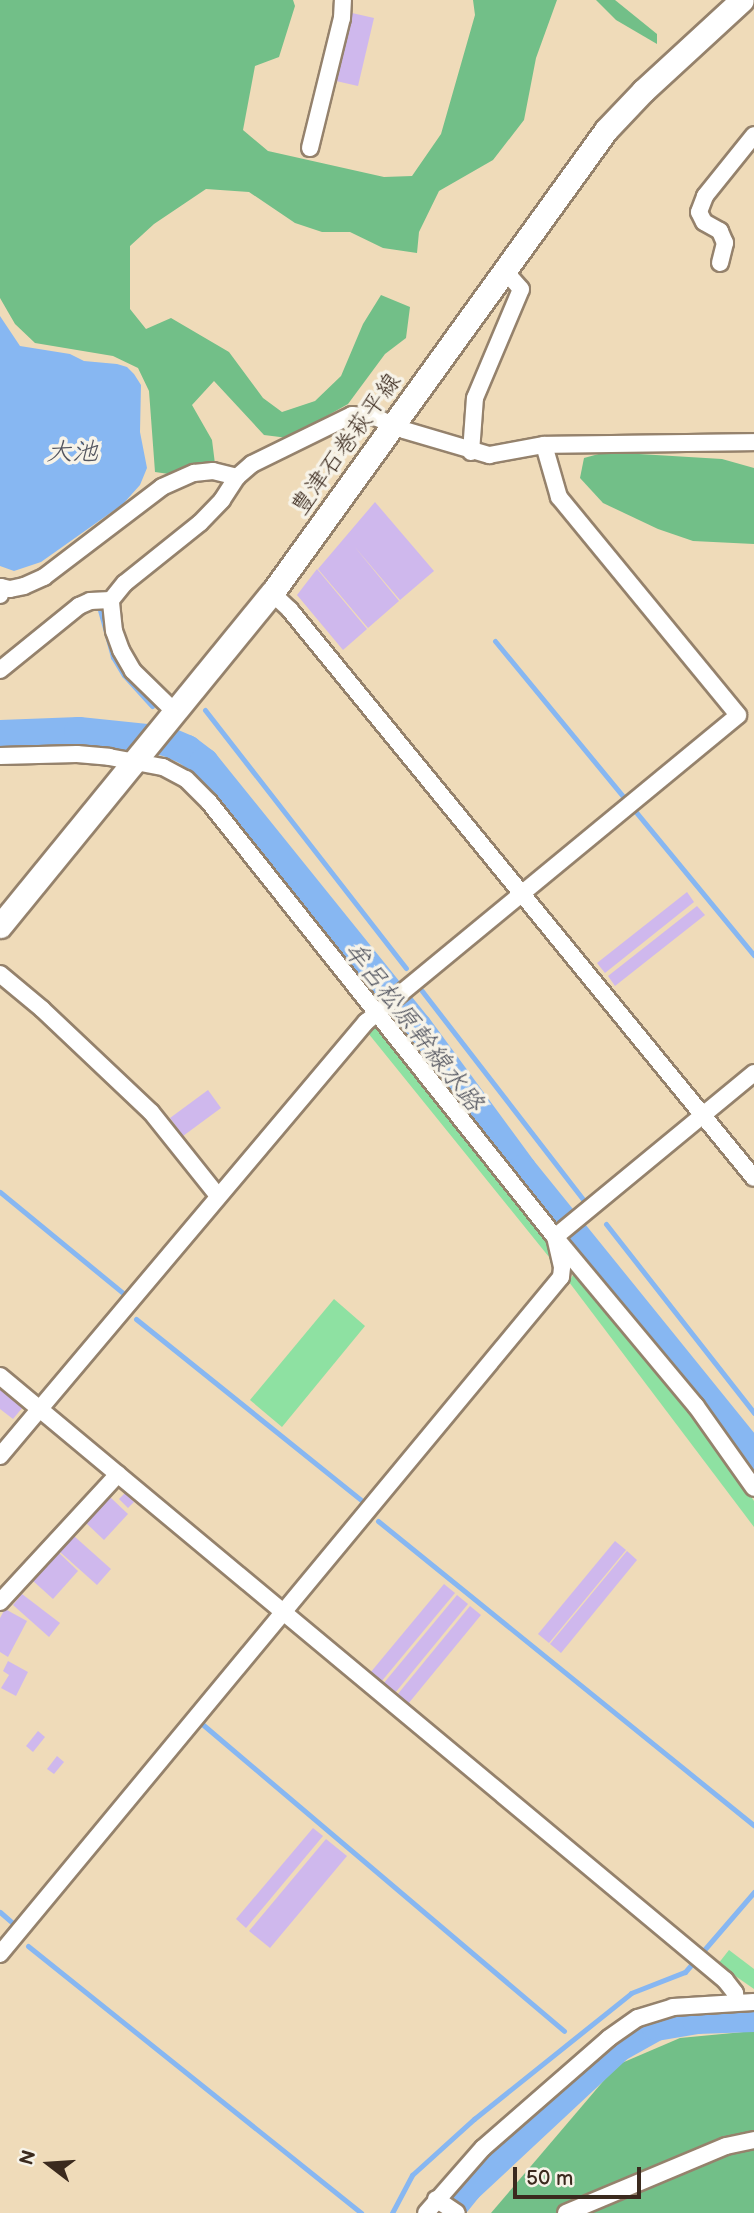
<!DOCTYPE html>
<html>
<head>
<meta charset="utf-8">
<style>
	body { margin:0 }
	#map { position:relative; width:754px; height:2213px; overflow:hidden; background:#efdbb9; font-family:"Balsamiq Sans","Klee One",sans-serif }
	div>[style] { position:absolute }
	[style*='--x'] { left:calc(var(--x)*1px); top:calc(var(--y)*1px); width:calc(var(--w)*1px); rotate:calc(var(--a)*1deg) }
	.green>* { inset:0; background:#8ee1a2 }
	.forest>* { inset:0; background:#72bf88 }
	.water>* { inset:0; background:#87b7f2 }
	.stream>* { height:5px; margin:-2.5px; padding:0 2.5px; transform-origin:2.5px; border-radius:2.5px; background:#87b7f2 }
	.river>* { height:30px; margin:-15px; padding:0 15px; transform-origin:15px; border-radius:15px; background:#87b7f2 }
	.building>* { inset:0; background:#cfb8ed }
	.roads { filter:drop-shadow(2px 0 #95826c) drop-shadow(-2px 0 #95826c) drop-shadow(0 2px #95826c) drop-shadow(0 -2px #95826c) }
	.minor>* { height:16px; margin:-8px; padding:0 8px; transform-origin:8px; border-radius:8px; background:#fff }
	.secondary>* { height:23px; margin:-11.5px; padding:0 11.5px; transform-origin:11.5px; border-radius:11.5px; background:#fff }
	span { translate:-50% -50%; white-space:nowrap; text-align:center; line-height:1.15; -webkit-text-stroke:7px #f7f3e8; paint-order:stroke }
	.street-label { font-size:24px; color:#3b2a1e }
	.water-label { font-size:26px; color:#52545e; font-style:italic }
	.north { position:absolute; left:14px; top:2129px; width:70px; height:70px; -webkit-text-stroke:5px #f7f3e8; paint-order:stroke; rotate:287deg; font-size:19px; font-weight:700; line-height:28px; text-align:center; color:#3b2a1e }
	.north::after { content:''; display:block; margin:auto; width:24px; height:32px; background:#3b2a1e; clip-path:polygon(50% 0,100% 100%,50% 72%,0 100%) }
	.scale { position:absolute; left:513px; top:2167px; width:128px; height:32px; box-sizing:border-box; border:4px solid #3b2a1e; border-top:0; padding-left:9px; font-size:21px; line-height:24px; white-space:nowrap; color:#3b2a1e; -webkit-text-stroke:5px #f7f3e8; paint-order:stroke }
</style>
</head>
<body>
<div id="map">
	<div class="green">
		<div style="clip-path:polygon(374px 1027px,380px 1027px,549px 1237px,554px 1274px,549px 1257px,368px 1033px)"></div>
		<div style="clip-path:polygon(574px 1273px,580px 1274px,684px 1403px,734px 1470px,754px 1501px,754px 1527px,569px 1282px)"></div>
		<div style="clip-path:polygon(334px 1299px,365px 1326px,282px 1427px,250px 1400px)"></div>
		<div style="clip-path:polygon(729px 1950px,754px 1969px,754px 1989px,718px 1964px)"></div>
	</div>
	<div class="forest">
		<div style="clip-path:polygon(0 0,293px 0,295px 6px,279px 57px,255px 66px,243px 130px,268px 151px,384px 177px,412px 176px,441px 134px,475px 15px,473px 0,557px 0,536px 58px,524px 120px,493px 160px,439px 191px,419px 232px,417px 253px,383px 248px,350px 232px,322px 232px,295px 223px,249px 192px,206px 189px,154px 224px,130px 246px,130px 309px,146px 329px,171px 318px,229px 352px,263px 398px,282px 412px,315px 401px,341px 376px,363px 324px,381px 295px,410px 307px,406px 338px,385px 354px,348px 404px,288px 438px,264px 435px,214px 381px,192px 405px,212px 440px,215px 464px,169px 474px,155px 472px,149px 391px,138px 368px,113px 356px,35px 343px,15px 324px,0 298px)"></div>
		<div style="clip-path:polygon(596px 0,615px 0,657px 34px,657px 44px,616px 20px)"></div>
		<div style="clip-path:polygon(606px 452px,722px 459px,754px 468px,754px 544px,693px 541px,658px 529px,603px 503px,580px 478px,584px 458px)"></div>
		<div style="clip-path:polygon(754px 2031px,754px 2213px,491px 2213px,617px 2065px,680px 2038px)"></div>
	</div>
	<div class="water">
		<div style="clip-path:polygon(0 316px,20px 346px,70px 354px,84px 361px,117px 364px,127px 367px,134px 374px,141px 385px,140px 432px,147px 468px,140px 485px,123px 504px,41px 562px,14px 571px,0 566px)"></div>
	</div>
	<div class="stream">
		<div style="--x:100;--y:610;--w:49;--a:74.5"></div>
		<div style="--x:113;--y:657;--w:21;--a:59"></div>
		<div style="--x:124;--y:675;--w:42;--a:47.9"></div>
		<div style="--x:495;--y:641;--w:407;--a:50.5"></div>
		<div style="--x:205;--y:710;--w:327;--a:52.1"></div>
		<div style="--x:422;--y:991;--w:267;--a:52.3"></div>
		<div style="--x:0;--y:1192;--w:159;--a:39.4"></div>
		<div style="--x:606;--y:1224;--w:240;--a:51.9"></div>
		<div style="--x:136;--y:1319;--w:295;--a:38.8"></div>
		<div style="--x:378;--y:1521;--w:484;--a:39"></div>
		<div style="--x:201;--y:1723;--w:476;--a:40.3"></div>
		<div style="--x:0;--y:1912;--w:20;--a:41"></div>
		<div style="--x:28;--y:1946;--w:427;--a:38.7"></div>
		<div style="--x:392;--y:2213;--w:43;--a:-62.2"></div>
		<div style="--x:412;--y:2175;--w:84;--a:-42.1"></div>
		<div style="--x:474;--y:2119;--w:201;--a:-38.7"></div>
		<div style="--x:631;--y:1993;--w:58;--a:-21.3"></div>
		<div style="--x:685;--y:1972;--w:106;--a:-49.2"></div>
	</div>
	<div class="river">
		<div style="--x:0;--y:735;--w:79;--a:-2.2"></div>
		<div style="--x:79;--y:732;--w:87;--a:5.9"></div>
		<div style="--x:166;--y:741;--w:23;--a:23"></div>
		<div style="--x:187;--y:750;--w:21;--a:37"></div>
		<div style="--x:204;--y:763;--w:339;--a:51.1"></div>
		<div style="--x:417;--y:1027;--w:177;--a:53.7"></div>
		<div style="--x:522;--y:1170;--w:368;--a:51"></div>
		<div style="--x:447;--y:2213;--w:32;--a:-51"></div>
		<div style="--x:467;--y:2188;--w:207;--a:-43"></div>
		<div style="--x:618;--y:2047;--w:43;--a:-28.9"></div>
		<div style="--x:656;--y:2026;--w:42;--a:-9.7"></div>
		<div style="--x:697;--y:2019;--w:57;--a:-2"></div>
	</div>
	<div class="building">
		<div style="clip-path:polygon(352px 13px,374px 18px,358px 86px,336px 81px)"></div>
		<div style="clip-path:polygon(375px 502px,434px 571px,400px 600px,354px 546px,399px 601px,368px 628px,318px 569px)"></div>
		<div style="clip-path:polygon(317px 569px,367px 629px,343px 650px,297px 595px)"></div>
		<div style="clip-path:polygon(687px 892px,694px 902px,605px 973px,597px 963px)"></div>
		<div style="clip-path:polygon(697px 906px,705px 915px,615px 986px,608px 976px)"></div>
		<div style="clip-path:polygon(208px 1090px,221px 1108px,183px 1136px,170px 1118px)"></div>
		<div style="clip-path:polygon(0 1388px,23px 1407px,13px 1419px,0 1409px)"></div>
		<div style="clip-path:polygon(125px 1493px,134px 1502px,128px 1508px,119px 1499px)"></div>
		<div style="clip-path:polygon(110px 1497px,128px 1514px,104px 1540px,86px 1523px)"></div>
		<div style="clip-path:polygon(74px 1536px,111px 1569px,97px 1585px,60px 1552px)"></div>
		<div style="clip-path:polygon(615px 1541px,626px 1550px,549px 1643px,538px 1634px)"></div>
		<div style="clip-path:polygon(57px 1551px,78px 1571px,53px 1599px,32px 1580px)"></div>
		<div style="clip-path:polygon(627px 1551px,637px 1560px,561px 1653px,550px 1644px)"></div>
		<div style="clip-path:polygon(444px 1584px,455px 1593px,381px 1682px,370px 1673px)"></div>
		<div style="clip-path:polygon(22px 1594px,60px 1623px,49px 1637px,13px 1605px)"></div>
		<div style="clip-path:polygon(457px 1595px,468px 1604px,395px 1693px,383px 1684px)"></div>
		<div style="clip-path:polygon(470px 1606px,481px 1615px,408px 1704px,397px 1695px)"></div>
		<div style="clip-path:polygon(5px 1609px,27px 1621px,8px 1657px,0 1652px,0 1618px)"></div>
		<div style="clip-path:polygon(8px 1661px,28px 1672px,16px 1696px,1px 1688px,9px 1675px,3px 1671px)"></div>
		<div style="clip-path:polygon(38px 1731px,45px 1737px,33px 1752px,26px 1746px)"></div>
		<div style="clip-path:polygon(57px 1756px,64px 1762px,54px 1774px,47px 1769px)"></div>
		<div style="clip-path:polygon(313px 1828px,323px 1836px,246px 1928px,236px 1919px)"></div>
		<div style="clip-path:polygon(326px 1839px,347px 1856px,270px 1948px,249px 1931px)"></div>
	</div>
	<div class="roads">
		<div class="minor">
			<div style="--x:310;--y:148;--w:134;--a:-76.2"></div>
			<div style="--x:342;--y:18;--w:18;--a:-87"></div>
			<div style="--x:720;--y:263;--w:21;--a:-76"></div>
			<div style="--x:725;--y:243;--w:13;--a:-113"></div>
			<div style="--x:720;--y:231;--w:18;--a:-151"></div>
			<div style="--x:704;--y:222;--w:11;--a:-117"></div>
			<div style="--x:699;--y:212;--w:17;--a:-69"></div>
			<div style="--x:705;--y:196;--w:78;--a:-51.2"></div>
			<div style="--x:471;--y:452;--w:54;--a:-85.8"></div>
			<div style="--x:475;--y:398;--w:118;--a:-67.1"></div>
			<div style="--x:521;--y:289;--w:27;--a:-132"></div>
			<div style="--x:272;--y:593;--w:25;--a:43"></div>
			<div style="--x:290;--y:610;--w:733;--a:50.75"></div>
			<div style="--x:0;--y:595;--w:8;--a:-83"></div>
			<div style="--x:1;--y:587;--w:9;--a:13"></div>
			<div style="--x:10;--y:589;--w:14;--a:-12"></div>
			<div style="--x:24;--y:586;--w:22;--a:-24"></div>
			<div style="--x:44;--y:577;--w:148;--a:-37.3"></div>
			<div style="--x:162;--y:487;--w:35;--a:-24"></div>
			<div style="--x:194;--y:473;--w:19;--a:-6"></div>
			<div style="--x:213;--y:471;--w:25;--a:14"></div>
			<div style="--x:237;--y:477;--w:20;--a:-41"></div>
			<div style="--x:252;--y:464;--w:111;--a:-26.1"></div>
			<div style="--x:352;--y:415;--w:23;--a:5"></div>
			<div style="--x:375;--y:417;--w:32;--a:24"></div>
			<div style="--x:404;--y:430;--w:89;--a:16.4"></div>
			<div style="--x:489;--y:455;--w:56;--a:-10.3"></div>
			<div style="--x:544;--y:445;--w:210;--a:-0.8"></div>
			<div style="--x:0;--y:670;--w:102;--a:-39"></div>
			<div style="--x:79;--y:606;--w:12;--a:-24"></div>
			<div style="--x:90;--y:601;--w:21;--a:-3"></div>
			<div style="--x:175;--y:712;--w:59;--a:-135.7"></div>
			<div style="--x:133;--y:671;--w:24;--a:-120"></div>
			<div style="--x:121;--y:650;--w:20;--a:-110"></div>
			<div style="--x:114;--y:631;--w:31;--a:-96"></div>
			<div style="--x:111;--y:600;--w:22;--a:-51"></div>
			<div style="--x:125;--y:583;--w:96;--a:-38.7"></div>
			<div style="--x:200;--y:523;--w:32;--a:-46"></div>
			<div style="--x:222;--y:500;--w:27;--a:-57"></div>
			<div style="--x:0;--y:756;--w:77;--a:-1.5"></div>
			<div style="--x:77;--y:754;--w:32;--a:5"></div>
			<div style="--x:109;--y:757;--w:55;--a:10.5"></div>
			<div style="--x:163;--y:767;--w:26;--a:28"></div>
			<div style="--x:186;--y:779;--w:33;--a:45"></div>
			<div style="--x:209;--y:802;--w:556;--a:51.5"></div>
			<div style="--x:555;--y:1237;--w:220;--a:50.2"></div>
			<div style="--x:696;--y:1406;--w:100;--a:54.7"></div>
			<div style="--x:0;--y:974;--w:55;--a:39.8"></div>
			<div style="--x:42;--y:1009;--w:150;--a:43.4"></div>
			<div style="--x:151;--y:1112;--w:107;--a:51.4"></div>
			<div style="--x:0;--y:1376;--w:944;--a:39.8"></div>
			<div style="--x:725;--y:1980;--w:16;--a:52"></div>
			<div style="--x:735;--y:1993;--w:9;--a:84"></div>
			<div style="--x:0;--y:1456;--w:568;--a:-49.86"></div>
			<div style="--x:366;--y:1022;--w:482;--a:-39.5"></div>
			<div style="--x:738;--y:715;--w:282;--a:-129.4"></div>
			<div style="--x:559;--y:497;--w:54;--a:-106.1"></div>
			<div style="--x:0;--y:1602;--w:174;--a:-47.3"></div>
			<div style="--x:0;--y:1954;--w:879;--a:-50.35"></div>
			<div style="--x:561;--y:1277;--w:10;--a:-84"></div>
			<div style="--x:562;--y:1267;--w:31;--a:-103"></div>
			<div style="--x:555;--y:1237;--w:258;--a:-39.5"></div>
			<div style="--x:436;--y:2199;--w:25;--a:34"></div>
			<div style="--x:426;--y:2213;--w:86;--a:-48.8"></div>
			<div style="--x:483;--y:2148;--w:167;--a:-41.1"></div>
			<div style="--x:609;--y:2038;--w:35;--a:-35"></div>
			<div style="--x:638;--y:2018;--w:37;--a:-17"></div>
			<div style="--x:673;--y:2007;--w:81;--a:-3.5"></div>
			<div style="--x:566;--y:2213;--w:173;--a:-22.7"></div>
			<div style="--x:726;--y:2146;--w:29;--a:-12"></div>
		</div>
		<div class="secondary">
			<div style="--x:0;--y:926;--w:430;--a:-50.8"></div>
			<div style="--x:272;--y:593;--w:571;--a:-54.19"></div>
			<div style="--x:606;--y:130;--w:54;--a:-46.5"></div>
			<div style="--x:643;--y:91;--w:134;--a:-42.6"></div>
		</div>
	</div>
	<div class="street-label">
		<span style="left:346px;top:444px;rotate:-54deg">豊津石巻萩平線</span>
	</div>
	<div class="water-label">
		<span style="left:72px;top:453px">大池</span>
		<span style="left:413px;top:1027px;rotate:52deg">牟呂松原幹線水路</span>
	</div>
	<div class="north">N</div>
	<div class="scale">50 m</div>
</div>
</body>
</html>
